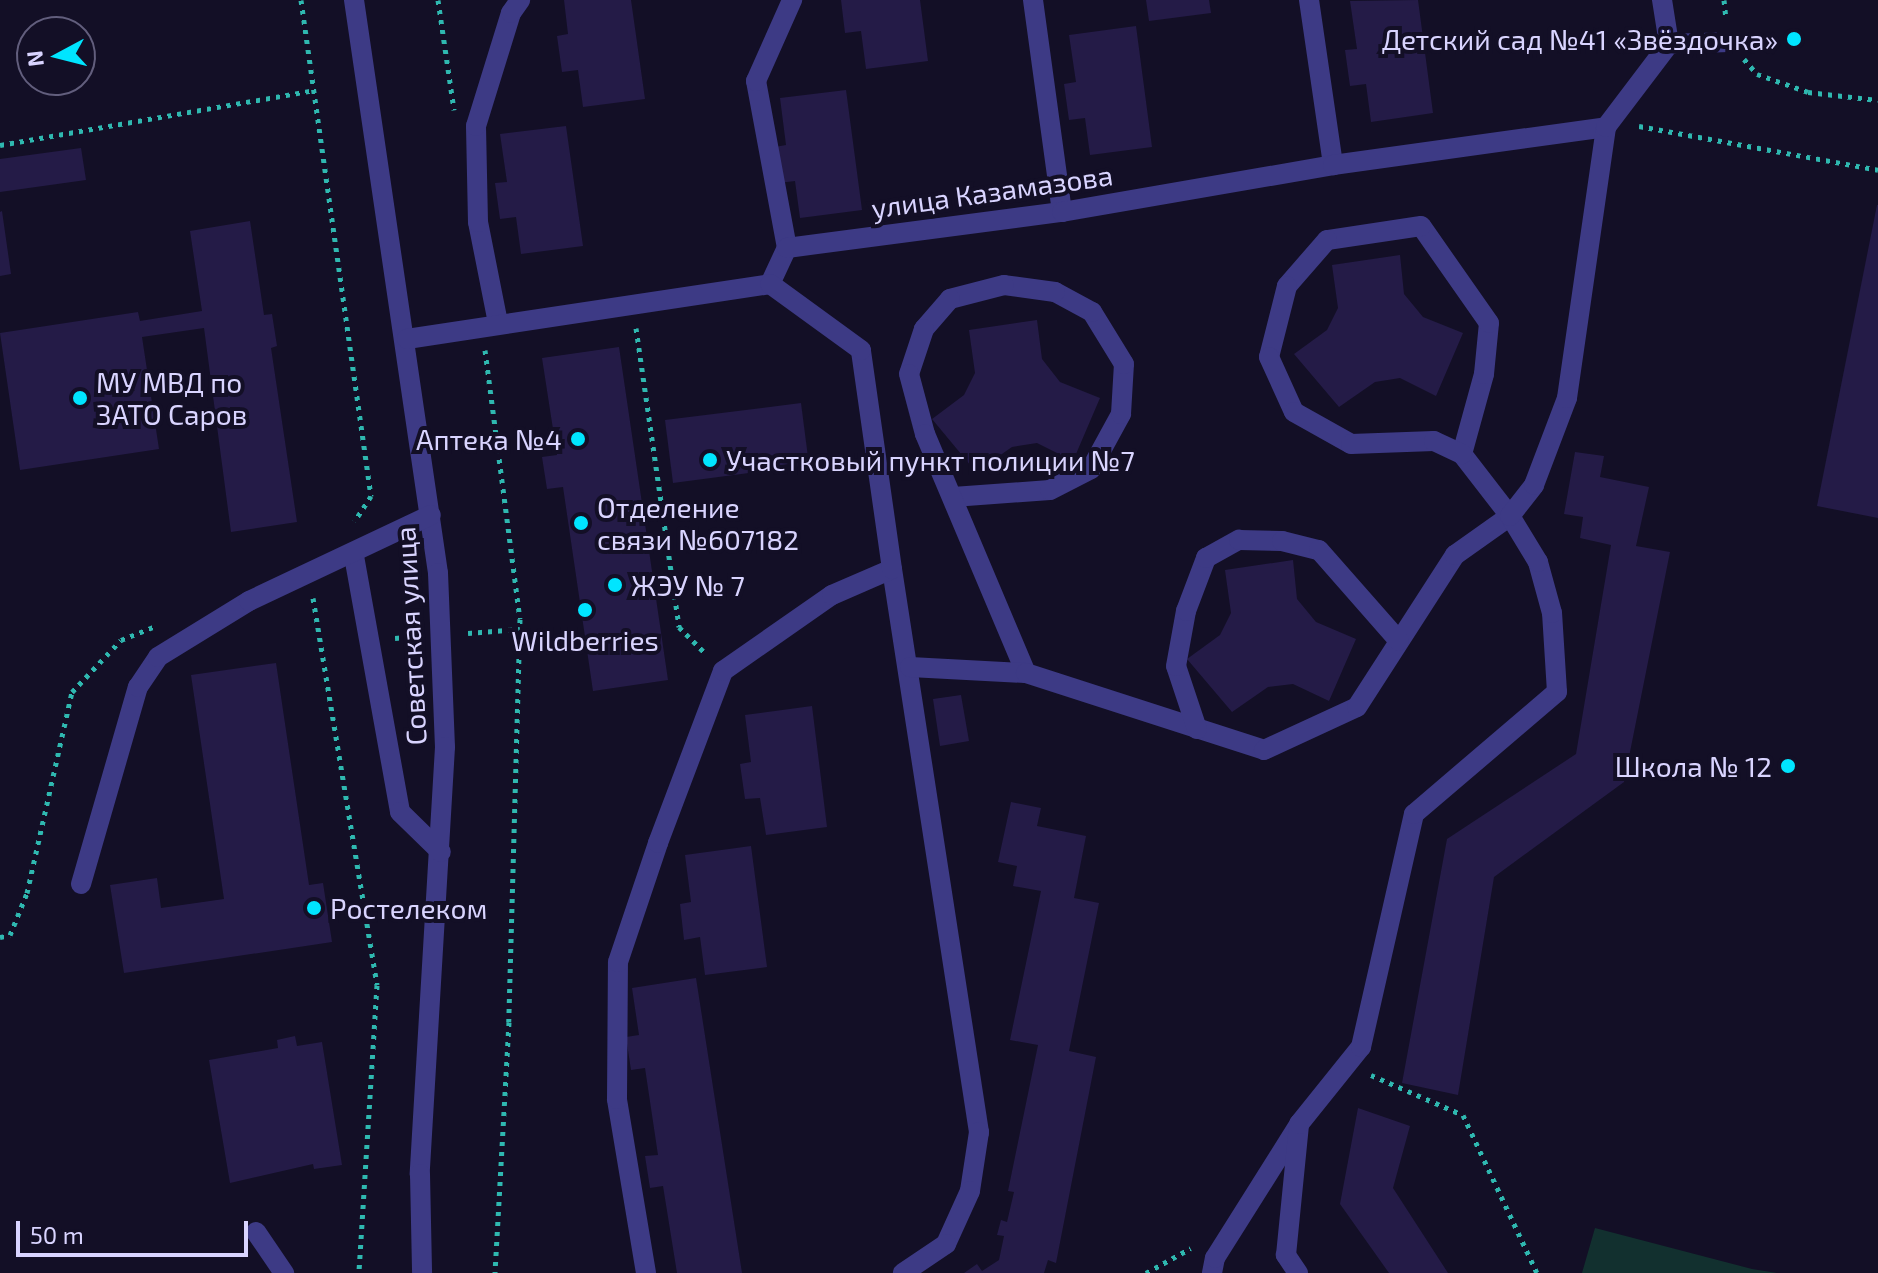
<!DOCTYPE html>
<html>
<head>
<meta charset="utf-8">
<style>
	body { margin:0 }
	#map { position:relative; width:1878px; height:1273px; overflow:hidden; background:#130f26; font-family:"Exo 2",sans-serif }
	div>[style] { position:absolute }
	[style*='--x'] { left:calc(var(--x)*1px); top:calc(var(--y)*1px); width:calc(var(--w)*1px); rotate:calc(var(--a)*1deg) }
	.green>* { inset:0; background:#12302f }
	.building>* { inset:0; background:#241b47 }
	.path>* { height:5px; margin-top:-2.5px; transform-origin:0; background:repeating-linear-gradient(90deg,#2fb8b0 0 4px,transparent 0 10px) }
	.minor>* { height:20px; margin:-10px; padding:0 10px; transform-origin:10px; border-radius:10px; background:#3d3a85 }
	.dots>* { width:22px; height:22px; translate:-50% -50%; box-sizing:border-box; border:4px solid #130f26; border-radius:50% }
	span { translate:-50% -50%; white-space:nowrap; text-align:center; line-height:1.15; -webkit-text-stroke:8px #130f26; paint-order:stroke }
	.poi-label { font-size:28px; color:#d9d4ff }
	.right { translate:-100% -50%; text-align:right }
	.left { translate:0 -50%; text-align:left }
	.street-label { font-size:28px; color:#d9d4ff }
	.north { position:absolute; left:16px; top:16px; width:80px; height:80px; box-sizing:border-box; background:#130f26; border:2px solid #625e7d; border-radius:50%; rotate:263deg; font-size:22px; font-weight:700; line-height:32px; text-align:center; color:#d9d4ff }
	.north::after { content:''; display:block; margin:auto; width:28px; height:36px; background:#00e5ff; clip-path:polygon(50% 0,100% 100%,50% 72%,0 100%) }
	.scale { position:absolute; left:16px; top:1221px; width:232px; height:36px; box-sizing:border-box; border:4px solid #d9d4ff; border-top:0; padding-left:10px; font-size:24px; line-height:28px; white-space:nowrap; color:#d9d4ff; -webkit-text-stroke:6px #130f26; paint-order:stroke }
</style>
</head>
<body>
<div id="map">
	<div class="green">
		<div style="clip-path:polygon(1595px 1228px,1752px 1269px,1777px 1273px,1582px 1273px)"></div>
	</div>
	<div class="building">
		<div style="clip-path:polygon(564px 0,631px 0,645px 99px,583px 107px,578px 70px,562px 72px,557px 36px,568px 34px)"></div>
		<div style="clip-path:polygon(841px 0,920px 0,928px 61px,866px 69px,861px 31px,845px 33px)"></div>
		<div style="clip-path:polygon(1146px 0,1209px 0,1211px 13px,1149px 21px)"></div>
		<div style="clip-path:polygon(1418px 0,1433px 113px,1371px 122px,1366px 84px,1350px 86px,1345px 50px,1357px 49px,1350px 1px)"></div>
		<div style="clip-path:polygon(1136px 26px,1152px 147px,1090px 155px,1085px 118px,1069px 120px,1064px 84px,1076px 82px,1069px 35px)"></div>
		<div style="clip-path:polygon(846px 90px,862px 210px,800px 218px,795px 181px,779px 183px,775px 147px,786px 145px,780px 98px)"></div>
		<div style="clip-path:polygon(566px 126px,583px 246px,521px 254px,516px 217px,500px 219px,495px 183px,507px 182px,500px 134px)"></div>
		<div style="clip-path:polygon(81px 148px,86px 180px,0 192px,0 159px)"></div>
		<div style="clip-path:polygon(1877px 205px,1878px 205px,1878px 518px,1817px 506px)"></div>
		<div style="clip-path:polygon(2px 211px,11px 274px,0 276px,0 212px)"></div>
		<div style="clip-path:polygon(250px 221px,264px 315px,272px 314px,277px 346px,271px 348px,297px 522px,231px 532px,204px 328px,142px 337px,159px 449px,20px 470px,0 333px,138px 312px,140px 321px,202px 311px,190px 231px)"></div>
		<div style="clip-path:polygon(1400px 255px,1404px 294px,1423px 317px,1463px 333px,1436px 396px,1400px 378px,1375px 382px,1339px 407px,1294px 354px,1327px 330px,1338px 308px,1332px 265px)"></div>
		<div style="clip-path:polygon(1037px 320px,1042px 359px,1060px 382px,1100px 398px,1073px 461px,1037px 443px,1012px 447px,976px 472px,932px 419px,964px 395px,975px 373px,969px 330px)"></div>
		<div style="clip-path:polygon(619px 347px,668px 680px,593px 691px,563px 487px,547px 489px,542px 457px,557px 455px,542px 358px)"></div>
		<div style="clip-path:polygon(801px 403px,809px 465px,673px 483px,665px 420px)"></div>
		<div style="clip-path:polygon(1575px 452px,1604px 456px,1600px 477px,1649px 487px,1636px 546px,1670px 552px,1624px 782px,1494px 877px,1458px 1095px,1402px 1083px,1447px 839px,1576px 754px,1611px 545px,1580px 538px,1583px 517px,1564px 514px)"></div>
		<div style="clip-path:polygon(1293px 560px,1297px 599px,1316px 622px,1356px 639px,1329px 701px,1293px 684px,1268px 687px,1232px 712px,1187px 659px,1220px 635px,1231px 613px,1225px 570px)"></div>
		<div style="clip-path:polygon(276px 663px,309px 885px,323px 883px,332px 942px,124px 973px,110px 885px,157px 878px,161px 908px,224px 899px,191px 675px)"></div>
		<div style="clip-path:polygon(961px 695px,969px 741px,940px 746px,933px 699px)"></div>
		<div style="clip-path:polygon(812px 706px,827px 827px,766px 835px,760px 798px,745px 799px,740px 764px,751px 762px,745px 715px)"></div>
		<div style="clip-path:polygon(1011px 802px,1041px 808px,1037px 826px,1086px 836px,1074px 898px,1099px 903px,1069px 1051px,1096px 1057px,1056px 1263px,1048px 1260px,1044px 1273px,964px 1273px,977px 1264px,982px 1271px,999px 1260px,1004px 1236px,997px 1235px,1001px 1220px,1007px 1222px,1014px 1192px,1008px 1191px,1038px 1045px,1010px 1040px,1041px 891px,1013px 886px,1017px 866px,998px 862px)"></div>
		<div style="clip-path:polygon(751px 846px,767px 967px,705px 975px,700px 937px,684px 940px,680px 904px,691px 902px,685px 855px)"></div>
		<div style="clip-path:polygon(696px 978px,742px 1273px,677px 1273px,663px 1186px,650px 1188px,645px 1156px,658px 1155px,645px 1068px,631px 1070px,626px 1037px,639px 1035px,632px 988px)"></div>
		<div style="clip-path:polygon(295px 1036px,297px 1046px,322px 1042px,342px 1165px,314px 1169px,313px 1164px,230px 1183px,209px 1060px,278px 1048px,277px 1040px)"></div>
		<div style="clip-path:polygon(1358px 1108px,1410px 1126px,1393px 1188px,1448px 1273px,1389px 1273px,1340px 1204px)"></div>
	</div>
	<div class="path">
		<div style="--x:301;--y:0;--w:501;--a:81.97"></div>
		<div style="--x:371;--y:496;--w:30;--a:123"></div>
		<div style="--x:438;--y:0;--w:111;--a:81.7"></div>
		<div style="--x:1724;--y:0;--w:19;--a:84"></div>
		<div style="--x:1744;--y:59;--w:20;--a:49"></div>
		<div style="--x:1757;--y:74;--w:54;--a:19.4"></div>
		<div style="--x:1808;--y:92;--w:70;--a:6.5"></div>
		<div style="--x:1639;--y:126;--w:243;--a:10.4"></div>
		<div style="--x:0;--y:145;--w:319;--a:-9.9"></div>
		<div style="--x:636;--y:328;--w:302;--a:81.8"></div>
		<div style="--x:679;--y:627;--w:40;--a:45"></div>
		<div style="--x:485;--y:350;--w:271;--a:82.6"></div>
		<div style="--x:520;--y:619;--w:403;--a:91.6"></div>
		<div style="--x:509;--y:1022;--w:251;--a:93.2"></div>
		<div style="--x:313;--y:598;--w:392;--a:80.6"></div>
		<div style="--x:377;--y:985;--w:289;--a:93.6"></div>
		<div style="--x:468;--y:633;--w:52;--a:-4.4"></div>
		<div style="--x:395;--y:638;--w:22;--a:-5"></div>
		<div style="--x:0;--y:937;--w:10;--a:-11"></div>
		<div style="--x:10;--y:935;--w:45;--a:-68"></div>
		<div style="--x:27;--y:893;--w:206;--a:-77.4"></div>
		<div style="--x:72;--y:692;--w:71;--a:-46.7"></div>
		<div style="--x:121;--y:640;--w:38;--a:-22"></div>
		<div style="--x:1371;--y:1075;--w:100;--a:23.5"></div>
		<div style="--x:1463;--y:1115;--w:174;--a:64.9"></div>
		<div style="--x:1146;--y:1273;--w:51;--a:-29.1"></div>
	</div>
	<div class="minor">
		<div style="--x:354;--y:0;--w:579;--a:81.66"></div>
		<div style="--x:438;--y:573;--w:174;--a:87.7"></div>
		<div style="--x:445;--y:747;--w:428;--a:93.4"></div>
		<div style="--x:420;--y:1174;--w:99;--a:88.8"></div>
		<div style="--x:1033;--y:0;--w:214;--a:82.2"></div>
		<div style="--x:1309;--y:0;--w:167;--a:81.7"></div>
		<div style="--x:1669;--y:44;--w:60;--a:-1.9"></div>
		<div style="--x:787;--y:248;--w:170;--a:-100.5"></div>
		<div style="--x:756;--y:81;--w:89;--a:-66"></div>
		<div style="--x:770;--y:284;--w:40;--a:-65"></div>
		<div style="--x:787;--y:248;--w:277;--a:-7.5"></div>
		<div style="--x:1062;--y:212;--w:275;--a:-9.8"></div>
		<div style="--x:1333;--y:165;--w:276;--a:-7.9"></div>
		<div style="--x:498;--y:323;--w:103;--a:-101.2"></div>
		<div style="--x:478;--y:222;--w:96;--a:-91.2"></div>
		<div style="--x:476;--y:126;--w:118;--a:-72.8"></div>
		<div style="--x:511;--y:13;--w:16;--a:-55"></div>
		<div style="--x:407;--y:339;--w:367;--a:-8.6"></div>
		<div style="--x:953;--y:497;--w:97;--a:-4.1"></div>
		<div style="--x:1050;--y:490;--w:46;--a:-27.1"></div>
		<div style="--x:1091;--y:469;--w:63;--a:-61.4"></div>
		<div style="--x:1121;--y:414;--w:50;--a:-86.6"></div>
		<div style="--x:1124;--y:364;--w:61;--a:-121.6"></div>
		<div style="--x:1092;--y:312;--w:42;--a:-151.6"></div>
		<div style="--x:1055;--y:292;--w:51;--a:-172.2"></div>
		<div style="--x:1004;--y:285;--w:56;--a:165.5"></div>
		<div style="--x:950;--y:299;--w:40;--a:131"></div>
		<div style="--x:924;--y:329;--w:47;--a:108.4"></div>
		<div style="--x:909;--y:374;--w:62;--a:75.1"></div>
		<div style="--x:925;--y:434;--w:259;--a:67.1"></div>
		<div style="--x:354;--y:556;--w:260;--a:79.8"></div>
		<div style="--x:400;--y:812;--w:57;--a:44.3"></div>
		<div style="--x:892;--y:569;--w:570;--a:81.22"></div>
		<div style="--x:979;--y:1132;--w:60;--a:98.7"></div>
		<div style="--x:970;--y:1191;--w:58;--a:114.4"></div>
		<div style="--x:946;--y:1244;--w:52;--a:146"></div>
		<div style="--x:910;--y:667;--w:116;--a:3"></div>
		<div style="--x:1026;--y:673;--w:250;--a:17.9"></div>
		<div style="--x:1264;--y:750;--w:102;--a:-24.8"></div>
		<div style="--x:1357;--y:707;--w:181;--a:-57.2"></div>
		<div style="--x:1455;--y:555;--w:67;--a:-35.3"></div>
		<div style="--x:1510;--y:516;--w:78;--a:-127.7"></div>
		<div style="--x:1462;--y:454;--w:83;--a:-74.6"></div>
		<div style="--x:1484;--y:374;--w:51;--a:-84.4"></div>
		<div style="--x:1489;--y:323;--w:118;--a:-125"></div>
		<div style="--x:1421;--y:226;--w:95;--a:171.5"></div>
		<div style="--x:1327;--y:240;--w:61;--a:131"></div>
		<div style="--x:1287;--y:286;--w:73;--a:104.2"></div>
		<div style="--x:1269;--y:357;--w:60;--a:65.6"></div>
		<div style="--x:1294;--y:412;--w:65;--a:29.3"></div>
		<div style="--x:1351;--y:444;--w:83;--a:-2.1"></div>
		<div style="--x:1434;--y:441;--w:31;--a:25"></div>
		<div style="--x:1197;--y:729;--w:66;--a:-108.4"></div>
		<div style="--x:1176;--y:666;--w:56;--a:-79.7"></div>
		<div style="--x:1186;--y:611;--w:57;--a:-69.3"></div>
		<div style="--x:1206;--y:558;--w:38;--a:-29"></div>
		<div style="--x:1239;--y:540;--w:43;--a:1.3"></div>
		<div style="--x:1282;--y:541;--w:38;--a:14"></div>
		<div style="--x:1319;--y:550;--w:121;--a:48.7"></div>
		<div style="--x:81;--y:884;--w:205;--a:-73.9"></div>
		<div style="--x:138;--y:687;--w:36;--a:-56"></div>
		<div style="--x:158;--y:657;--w:107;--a:-31.6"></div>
		<div style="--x:249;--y:601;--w:201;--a:-25.3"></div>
		<div style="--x:256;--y:1232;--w:50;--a:55.7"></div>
		<div style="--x:646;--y:1273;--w:176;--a:-99.5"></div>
		<div style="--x:617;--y:1099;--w:137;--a:-89.6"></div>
		<div style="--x:618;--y:962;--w:126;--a:-71.4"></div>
		<div style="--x:658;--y:843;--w:184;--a:-69.3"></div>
		<div style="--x:723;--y:671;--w:133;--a:-34.9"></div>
		<div style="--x:832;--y:595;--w:65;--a:-23.4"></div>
		<div style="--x:892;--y:569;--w:221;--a:-98.1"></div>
		<div style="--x:861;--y:350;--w:112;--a:-144"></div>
		<div style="--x:1212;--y:1273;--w:15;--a:-79"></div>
		<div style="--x:1215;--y:1258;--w:154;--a:-57.8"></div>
		<div style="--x:1298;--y:1273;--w:22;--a:-124"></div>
		<div style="--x:1286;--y:1255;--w:132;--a:-84.3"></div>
		<div style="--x:1299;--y:1124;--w:99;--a:-51.2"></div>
		<div style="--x:1361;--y:1047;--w:239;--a:-77.2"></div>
		<div style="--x:1414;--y:814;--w:188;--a:-40.5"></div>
		<div style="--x:1557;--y:692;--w:79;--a:-93.6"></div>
		<div style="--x:1552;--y:613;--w:53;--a:-105.4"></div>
		<div style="--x:1538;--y:562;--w:54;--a:-121.3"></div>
		<div style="--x:1510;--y:516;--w:39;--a:-52"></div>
		<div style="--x:1534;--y:485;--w:93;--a:-69.2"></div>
		<div style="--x:1567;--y:398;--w:274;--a:-81.8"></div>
		<div style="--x:1606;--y:127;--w:104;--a:-52.8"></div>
		<div style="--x:1669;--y:44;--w:45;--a:-99"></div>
	</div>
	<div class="dots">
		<div style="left:1794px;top:39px;background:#00e5ff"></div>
		<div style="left:80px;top:398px;background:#00e5ff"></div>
		<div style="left:578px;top:439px;background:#00e5ff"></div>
		<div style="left:710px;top:460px;background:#00e5ff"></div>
		<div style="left:581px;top:523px;background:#00e5ff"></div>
		<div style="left:615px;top:585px;background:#00e5ff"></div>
		<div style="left:585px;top:610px;background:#00e5ff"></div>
		<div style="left:1788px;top:766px;background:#00e5ff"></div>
		<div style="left:314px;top:908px;background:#00e5ff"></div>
	</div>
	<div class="poi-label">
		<span class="right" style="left:1778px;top:39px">Детский сад №41 «Звёздочка»</span>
		<span class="left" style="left:96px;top:398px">МУ МВД по<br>ЗАТО Саров</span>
		<span class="right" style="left:562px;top:439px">Аптека №4</span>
		<span class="left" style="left:726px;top:460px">Участковый пункт полиции №7</span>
		<span class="left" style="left:597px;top:523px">Отделение<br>связи №607182</span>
		<span class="left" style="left:631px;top:585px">ЖЭУ № 7</span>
		<span style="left:585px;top:640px">Wildberries</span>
		<span class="right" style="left:1772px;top:766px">Школа № 12</span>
		<span class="left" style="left:330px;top:908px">Ростелеком</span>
	</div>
	<div class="street-label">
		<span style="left:992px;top:191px;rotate:-8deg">улица Казамазова</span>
		<span style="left:410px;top:636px;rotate:-93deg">Советская улица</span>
	</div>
	<div class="north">N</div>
	<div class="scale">50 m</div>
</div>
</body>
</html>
